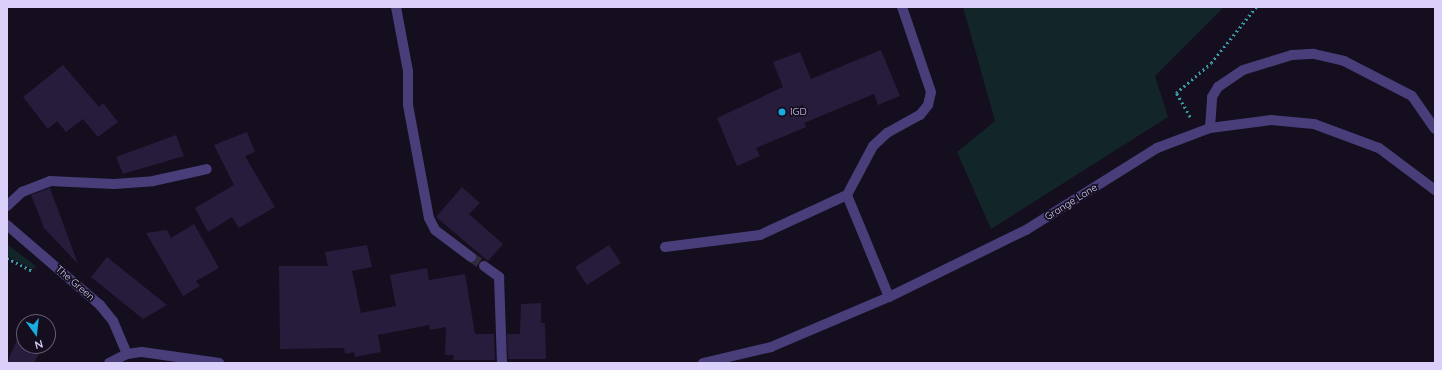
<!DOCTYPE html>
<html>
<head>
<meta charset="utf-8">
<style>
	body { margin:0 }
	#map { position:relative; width:1442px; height:370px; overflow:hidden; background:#140e1e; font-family:Quicksand,sans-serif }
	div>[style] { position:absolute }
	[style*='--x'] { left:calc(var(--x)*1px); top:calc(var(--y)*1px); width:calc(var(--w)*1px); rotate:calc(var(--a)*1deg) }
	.green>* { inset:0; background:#122528 }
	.building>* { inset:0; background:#281c3d }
	.minor-tunnel>* { height:10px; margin-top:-5px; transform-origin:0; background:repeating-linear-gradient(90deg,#322b3f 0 10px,transparent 0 15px) }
	.path>* { height:2.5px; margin-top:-1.25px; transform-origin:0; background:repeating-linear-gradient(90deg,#399ba5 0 2px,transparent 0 5px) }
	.minor>* { height:10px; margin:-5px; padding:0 5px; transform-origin:5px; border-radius:5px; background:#493e79 }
	.dots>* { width:11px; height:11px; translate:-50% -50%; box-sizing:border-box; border:2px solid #140e1e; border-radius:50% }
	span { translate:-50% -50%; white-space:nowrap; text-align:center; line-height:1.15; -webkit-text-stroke:3.5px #140e1e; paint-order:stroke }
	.poi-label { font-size:10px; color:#dbd0fa }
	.left { translate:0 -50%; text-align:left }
	.street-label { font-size:10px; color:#dbd0fa }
	.frame { position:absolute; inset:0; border:8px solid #dbd0fa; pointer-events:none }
	.north { position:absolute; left:16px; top:314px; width:40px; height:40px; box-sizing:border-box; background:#140e1e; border:1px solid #645c76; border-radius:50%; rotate:165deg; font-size:11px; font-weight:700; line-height:16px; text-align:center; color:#dbd0fa }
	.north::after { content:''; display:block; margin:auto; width:14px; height:18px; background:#17ade0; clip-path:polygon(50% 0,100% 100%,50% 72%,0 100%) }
</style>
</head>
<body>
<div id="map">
	<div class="green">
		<div style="clip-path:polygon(963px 7px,1224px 7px,1155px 76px,1168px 117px,991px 229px,957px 152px,995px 121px)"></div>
		<div style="clip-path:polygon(7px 244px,37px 267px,32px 269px,7px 256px)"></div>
	</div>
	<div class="building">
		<div style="clip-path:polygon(881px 50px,900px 96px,878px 105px,874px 94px,804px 123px,806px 127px,756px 148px,760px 156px,737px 166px,717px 118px,783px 87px,773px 62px,800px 52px,811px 79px)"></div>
		<div style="clip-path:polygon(63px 65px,99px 107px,103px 103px,118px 122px,98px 137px,83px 119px,66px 132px,57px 121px,48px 129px,23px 97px)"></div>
		<div style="clip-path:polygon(247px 132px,255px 152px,245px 156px,275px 207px,239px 228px,232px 217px,208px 232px,195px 208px,234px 185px,214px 145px)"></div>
		<div style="clip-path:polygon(176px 135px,184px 156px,123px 174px,116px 157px)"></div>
		<div style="clip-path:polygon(462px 187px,480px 203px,469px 214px,503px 244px,488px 261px,436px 217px)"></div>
		<div style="clip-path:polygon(50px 188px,78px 264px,44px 228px,31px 195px)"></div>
		<div style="clip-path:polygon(194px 224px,219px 268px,196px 281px,200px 286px,183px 296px,146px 233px,167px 230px,171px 238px)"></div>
		<div style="clip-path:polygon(367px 245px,372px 267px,352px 271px,361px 313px,396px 306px,390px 275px,427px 268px,429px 280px,465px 274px,475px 334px,494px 334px,495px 360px,453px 360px,454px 355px,445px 355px,446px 327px,430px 330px,429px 325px,378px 335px,381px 352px,355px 357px,354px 352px,345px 354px,344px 348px,280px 349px,279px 266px,328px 266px,325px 252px)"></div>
		<div style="clip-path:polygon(609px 245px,621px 263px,587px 285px,575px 267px)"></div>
		<div style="clip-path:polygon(107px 257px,167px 305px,143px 319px,91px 277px)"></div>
		<div style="clip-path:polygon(541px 303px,541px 323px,545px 323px,546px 359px,508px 359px,507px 334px,520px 334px,521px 304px)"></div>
		<div style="clip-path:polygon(24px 323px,24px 346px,43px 346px,34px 363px,7px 363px)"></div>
	</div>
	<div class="minor-tunnel">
		<div style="--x:471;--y:257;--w:16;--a:35"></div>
	</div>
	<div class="path">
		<div style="--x:1190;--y:117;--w:28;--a:-120"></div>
		<div style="--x:1176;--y:93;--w:46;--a:-40.6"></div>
		<div style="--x:1211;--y:63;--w:72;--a:-51.2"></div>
		<div style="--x:7;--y:258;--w:28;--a:27"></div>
	</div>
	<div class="minor">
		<div style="--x:396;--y:7;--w:65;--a:79.4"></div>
		<div style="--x:408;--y:71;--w:34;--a:90"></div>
		<div style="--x:408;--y:105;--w:115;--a:79.5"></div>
		<div style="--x:429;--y:218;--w:13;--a:63"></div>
		<div style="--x:435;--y:230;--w:45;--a:36.9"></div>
		<div style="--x:1210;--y:128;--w:31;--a:-86"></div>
		<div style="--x:1212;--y:97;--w:12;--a:-59"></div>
		<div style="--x:1218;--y:87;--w:30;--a:-34"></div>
		<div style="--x:1243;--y:70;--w:51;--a:-17"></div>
		<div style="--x:1292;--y:55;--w:22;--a:-3"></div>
		<div style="--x:1314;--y:54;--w:31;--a:13"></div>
		<div style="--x:1344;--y:61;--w:76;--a:27.2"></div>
		<div style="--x:1412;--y:96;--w:40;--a:55.1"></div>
		<div style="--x:7;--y:206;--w:21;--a:-43"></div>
		<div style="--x:22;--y:192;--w:30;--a:-21"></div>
		<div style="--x:50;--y:181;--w:64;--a:2.7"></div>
		<div style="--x:114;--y:184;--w:39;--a:-4"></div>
		<div style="--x:153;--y:181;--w:55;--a:-12.5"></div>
		<div style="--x:7;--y:225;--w:123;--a:40.7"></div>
		<div style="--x:100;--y:305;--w:21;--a:51"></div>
		<div style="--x:113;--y:321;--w:36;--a:67"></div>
		<div style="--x:665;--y:247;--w:96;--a:-7.2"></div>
		<div style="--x:760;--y:235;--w:96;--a:-24.7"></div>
		<div style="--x:484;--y:266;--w:19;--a:36"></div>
		<div style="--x:499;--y:277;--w:86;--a:88"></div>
		<div style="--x:889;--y:297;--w:110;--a:-112.4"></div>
		<div style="--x:847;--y:195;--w:55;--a:-62"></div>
		<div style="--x:873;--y:146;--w:19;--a:-43"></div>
		<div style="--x:887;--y:133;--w:38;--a:-29"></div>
		<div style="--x:920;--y:115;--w:13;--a:-51"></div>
		<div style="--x:928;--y:105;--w:13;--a:-77"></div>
		<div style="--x:931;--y:92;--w:90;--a:-108.8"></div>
		<div style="--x:109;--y:363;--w:20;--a:-27"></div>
		<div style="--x:127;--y:354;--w:15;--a:-8"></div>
		<div style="--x:142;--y:352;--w:78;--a:8.1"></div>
		<div style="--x:703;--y:363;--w:70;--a:-13.2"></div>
		<div style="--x:771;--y:347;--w:128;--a:-23"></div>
		<div style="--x:889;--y:297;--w:153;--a:-26.1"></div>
		<div style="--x:1026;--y:230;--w:155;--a:-32"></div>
		<div style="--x:1157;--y:148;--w:57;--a:-20.7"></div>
		<div style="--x:1210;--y:128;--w:62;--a:-7.5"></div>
		<div style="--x:1271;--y:120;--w:43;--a:5.3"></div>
		<div style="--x:1314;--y:124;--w:69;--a:20.3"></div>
		<div style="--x:1379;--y:148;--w:70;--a:36.9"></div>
	</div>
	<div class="dots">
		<div style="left:782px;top:112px;background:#17ade0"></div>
	</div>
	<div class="poi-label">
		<span class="left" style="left:790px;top:112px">IGD</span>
	</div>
	<div class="street-label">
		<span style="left:1071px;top:202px;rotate:-32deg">Grange Lane</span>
		<span style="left:75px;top:283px;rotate:41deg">The Green</span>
	</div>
	<div class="frame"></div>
	<div class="north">N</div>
</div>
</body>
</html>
